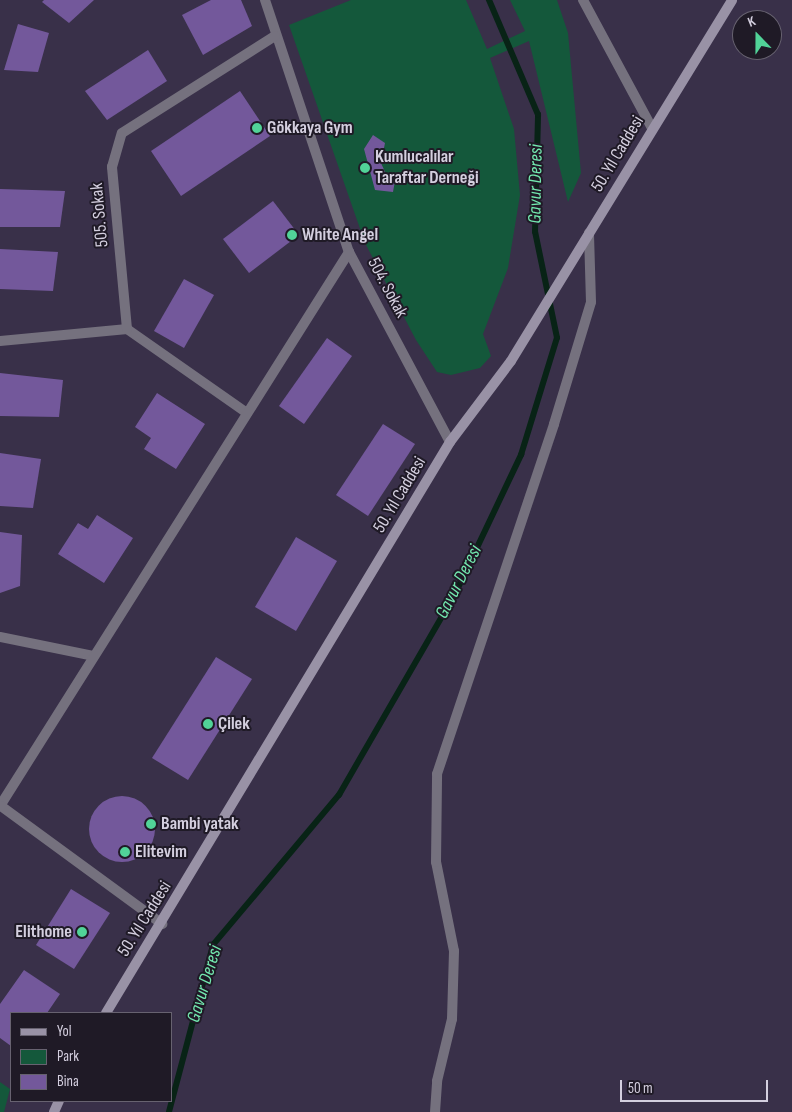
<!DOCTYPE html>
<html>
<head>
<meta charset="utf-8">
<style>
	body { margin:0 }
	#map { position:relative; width:792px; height:1112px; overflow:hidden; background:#393049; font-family:"Sofia Sans Condensed",sans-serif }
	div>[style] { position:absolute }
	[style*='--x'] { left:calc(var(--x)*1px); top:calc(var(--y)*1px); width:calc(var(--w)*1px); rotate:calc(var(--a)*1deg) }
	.green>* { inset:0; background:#14583b }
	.stream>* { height:5.5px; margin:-2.75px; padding:0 2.75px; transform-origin:2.75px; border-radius:2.75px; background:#082316 }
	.building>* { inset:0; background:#73589b }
	.round { border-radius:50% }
	.street>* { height:10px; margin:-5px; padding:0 5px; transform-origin:5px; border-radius:5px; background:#75717e }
	.secondary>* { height:10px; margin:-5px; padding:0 5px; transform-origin:5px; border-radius:5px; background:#9992a6 }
	.dots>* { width:14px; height:14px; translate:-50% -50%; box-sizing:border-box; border:2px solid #1f1a26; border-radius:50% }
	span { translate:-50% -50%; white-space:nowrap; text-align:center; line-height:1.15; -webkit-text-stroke:4px #1f1a26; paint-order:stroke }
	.poi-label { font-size:18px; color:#d4cfdf; font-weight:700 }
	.left { translate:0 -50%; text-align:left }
	.right { translate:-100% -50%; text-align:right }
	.street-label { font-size:18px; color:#d4cfdf }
	.water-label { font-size:19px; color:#73e8af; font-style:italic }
	.legend { position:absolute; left:10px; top:1012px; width:162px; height:90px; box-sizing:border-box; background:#1f1a26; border:1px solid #676270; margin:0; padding:6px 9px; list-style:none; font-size:15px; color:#d4cfdf }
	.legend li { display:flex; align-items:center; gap:10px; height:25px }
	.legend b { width:25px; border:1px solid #676270 }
	.north { position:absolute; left:732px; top:10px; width:50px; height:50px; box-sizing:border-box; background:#1f1a26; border:1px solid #676270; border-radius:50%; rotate:338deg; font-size:14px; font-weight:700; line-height:20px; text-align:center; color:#d4cfdf }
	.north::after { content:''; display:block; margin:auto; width:18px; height:22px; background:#51d398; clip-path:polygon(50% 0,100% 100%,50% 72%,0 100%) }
	.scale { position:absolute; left:620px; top:1080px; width:148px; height:22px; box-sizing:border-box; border:2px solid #d4cfdf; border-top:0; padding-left:6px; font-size:15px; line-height:18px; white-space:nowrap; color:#d4cfdf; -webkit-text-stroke:4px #1f1a26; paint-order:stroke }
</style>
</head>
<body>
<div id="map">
	<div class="green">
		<div style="clip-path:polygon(351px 0,466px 0,487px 49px,525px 31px,510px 0,557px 0,568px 33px,581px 173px,568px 202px,529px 41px,490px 58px,514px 129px,520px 195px,508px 268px,483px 334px,491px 356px,480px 368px,451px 375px,437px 372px,416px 340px,365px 243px,289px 25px)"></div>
		<div style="clip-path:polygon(0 1082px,10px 1089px,4px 1112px,0 1112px)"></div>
	</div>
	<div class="stream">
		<div style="--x:169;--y:1112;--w:173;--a:-75.2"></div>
		<div style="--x:213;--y:945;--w:196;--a:-50"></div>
		<div style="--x:339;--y:795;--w:234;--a:-60"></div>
		<div style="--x:456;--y:592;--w:152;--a:-64.6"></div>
		<div style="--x:521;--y:455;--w:122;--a:-72.9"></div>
		<div style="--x:557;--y:338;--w:108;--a:-101.7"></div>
		<div style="--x:535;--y:232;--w:117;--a:-88.5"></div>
		<div style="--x:538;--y:115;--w:125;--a:-113.1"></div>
	</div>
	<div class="building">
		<div style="clip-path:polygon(44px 0,94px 0,69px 23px,42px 2px)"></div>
		<div style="clip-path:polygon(211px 0,241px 0,252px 26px,203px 55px,182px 15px)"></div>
		<div style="clip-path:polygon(18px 24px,49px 33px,38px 72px,4px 70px)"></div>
		<div style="clip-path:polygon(148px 50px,167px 81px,107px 120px,85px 91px)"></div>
		<div style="clip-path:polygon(240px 91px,270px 136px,181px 196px,151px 151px)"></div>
		<div style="clip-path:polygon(373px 135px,385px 143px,381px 163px,386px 174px,395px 181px,393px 192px,375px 190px,364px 149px)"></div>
		<div style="clip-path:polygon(0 189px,65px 191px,60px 227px,0 227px)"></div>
		<div style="clip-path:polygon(273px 201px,299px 235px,249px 273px,223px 239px)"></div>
		<div style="clip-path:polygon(0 249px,58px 252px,53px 291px,0 289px)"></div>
		<div style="clip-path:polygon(184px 279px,214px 295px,184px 348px,154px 331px)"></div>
		<div style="clip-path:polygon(327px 338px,352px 356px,304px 424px,279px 406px)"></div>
		<div style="clip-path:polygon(0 373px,63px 380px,59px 417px,0 416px)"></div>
		<div style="clip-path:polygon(157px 393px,205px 424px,176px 469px,144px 449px,151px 438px,135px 427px)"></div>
		<div style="clip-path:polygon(383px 424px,415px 444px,368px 516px,336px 495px)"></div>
		<div style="clip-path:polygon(0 453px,41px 459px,33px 508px,0 506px)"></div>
		<div style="clip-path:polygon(97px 515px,133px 538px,104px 583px,58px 554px,78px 523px,88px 529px)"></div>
		<div style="clip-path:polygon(0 532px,22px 535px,20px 586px,0 593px)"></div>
		<div style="clip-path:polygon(296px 537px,337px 561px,296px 631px,255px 607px)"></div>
		<div style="clip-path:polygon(216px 657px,252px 679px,188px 780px,152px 758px)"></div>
		<div class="round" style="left:89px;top:796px;width:66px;height:66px"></div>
		<div style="clip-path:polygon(71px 889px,110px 913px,74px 969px,36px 945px)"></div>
		<div style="clip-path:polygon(24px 970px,60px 994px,47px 1013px,11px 1013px,11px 1046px,0 1038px,0 1004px)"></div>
	</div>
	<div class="street">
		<div style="--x:265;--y:0;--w:266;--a:71.6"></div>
		<div style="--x:349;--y:252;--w:215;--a:62"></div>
		<div style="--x:583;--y:0;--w:145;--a:61.7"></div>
		<div style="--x:0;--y:341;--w:128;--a:-5.4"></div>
		<div style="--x:247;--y:413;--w:146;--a:-145"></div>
		<div style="--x:127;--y:329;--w:163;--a:-95.3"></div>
		<div style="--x:112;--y:167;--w:35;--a:-74"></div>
		<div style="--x:122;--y:133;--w:181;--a:-32.4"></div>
		<div style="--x:0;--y:637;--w:95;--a:11.5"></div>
		<div style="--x:0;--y:806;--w:655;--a:-57.79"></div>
		<div style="--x:1;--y:806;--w:200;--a:36.2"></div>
		<div style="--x:435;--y:1112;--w:31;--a:-86"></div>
		<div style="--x:437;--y:1081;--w:64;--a:-76.4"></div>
		<div style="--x:452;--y:1019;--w:68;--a:-88.3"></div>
		<div style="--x:454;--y:951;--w:91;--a:-101.4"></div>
		<div style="--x:436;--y:862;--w:88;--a:-89.3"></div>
		<div style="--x:437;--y:774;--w:369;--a:-71.5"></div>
		<div style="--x:554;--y:424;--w:127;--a:-73.1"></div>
		<div style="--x:591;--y:302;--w:69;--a:-91.7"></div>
	</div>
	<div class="secondary">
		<div style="--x:106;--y:1013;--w:667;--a:-58.93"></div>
		<div style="--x:450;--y:442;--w:101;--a:-53"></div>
		<div style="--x:511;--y:361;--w:423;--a:-58.5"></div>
		<div style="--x:54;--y:1112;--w:12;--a:-66"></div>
	</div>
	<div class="dots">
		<div style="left:257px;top:128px;background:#51d398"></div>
		<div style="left:365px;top:168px;background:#51d398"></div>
		<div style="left:292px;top:235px;background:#51d398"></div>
		<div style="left:208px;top:724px;background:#51d398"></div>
		<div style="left:151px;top:824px;background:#51d398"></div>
		<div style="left:125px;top:852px;background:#51d398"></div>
		<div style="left:82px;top:932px;background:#51d398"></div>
	</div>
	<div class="poi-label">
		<span class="left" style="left:267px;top:128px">Gökkaya Gym</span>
		<span class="left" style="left:375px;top:168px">Kumlucalılar<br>Taraftar Derneği</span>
		<span class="left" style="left:302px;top:235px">White Angel</span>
		<span class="left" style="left:218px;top:724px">Çilek</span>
		<span class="left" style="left:161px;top:824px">Bambi yatak</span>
		<span class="left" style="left:135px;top:852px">Elitevim</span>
		<span class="right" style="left:72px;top:932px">Elithome</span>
	</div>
	<div class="street-label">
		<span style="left:618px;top:154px;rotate:-59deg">50. Yıl Caddesi</span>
		<span style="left:100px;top:215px;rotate:-95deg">505. Sokak</span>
		<span style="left:387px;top:288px;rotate:62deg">504. Sokak</span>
		<span style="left:400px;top:495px;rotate:-59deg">50. Yıl Caddesi</span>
		<span style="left:145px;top:919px;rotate:-58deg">50. Yıl Caddesi</span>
	</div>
	<div class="water-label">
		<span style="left:536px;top:184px;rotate:-89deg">Gavur Deresi</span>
		<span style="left:459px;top:582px;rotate:-63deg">Gavur Deresi</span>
		<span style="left:205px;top:984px;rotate:-73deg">Gavur Deresi</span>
	</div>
	<ul class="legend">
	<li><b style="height:6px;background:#9992a6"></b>Yol</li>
	<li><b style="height:14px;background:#14583b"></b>Park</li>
	<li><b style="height:14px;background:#73589b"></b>Bina</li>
	</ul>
	<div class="north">K</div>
	<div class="scale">50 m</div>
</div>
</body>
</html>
